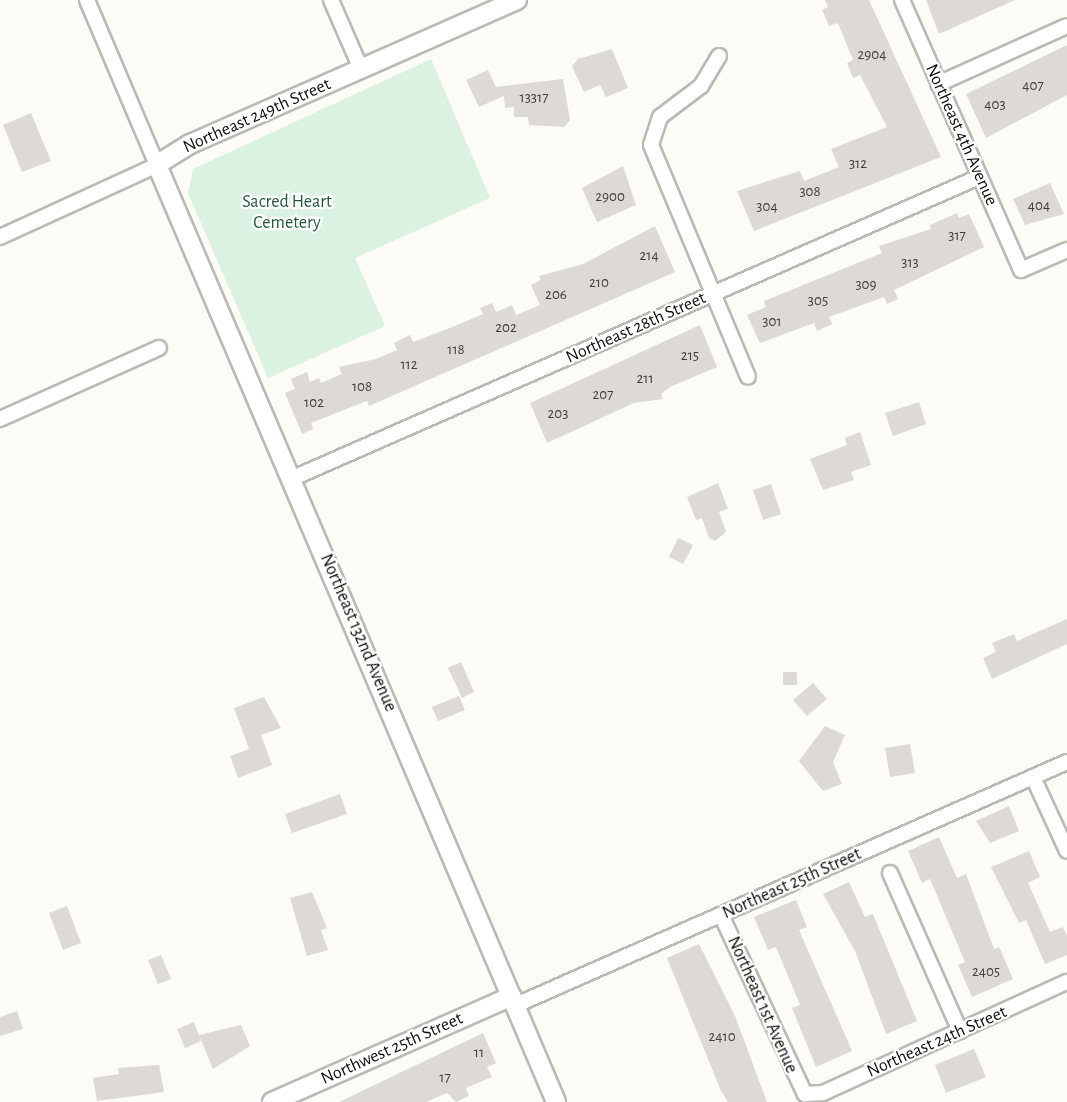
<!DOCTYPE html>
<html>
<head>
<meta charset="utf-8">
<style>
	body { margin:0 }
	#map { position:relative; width:1067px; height:1102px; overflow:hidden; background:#fcfbf5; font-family:"Alegreya Sans",sans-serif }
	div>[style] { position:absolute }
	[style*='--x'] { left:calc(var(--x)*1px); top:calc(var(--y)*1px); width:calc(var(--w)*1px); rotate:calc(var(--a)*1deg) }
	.green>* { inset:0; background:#dbf1e2 }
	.building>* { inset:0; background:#ddd9d5 }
	.roads { filter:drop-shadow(2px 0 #bab9b4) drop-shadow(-2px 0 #bab9b4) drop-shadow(0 2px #bab9b4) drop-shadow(0 -2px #bab9b4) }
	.street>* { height:14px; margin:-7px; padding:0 7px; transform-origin:7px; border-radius:7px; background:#fff }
	.secondary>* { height:18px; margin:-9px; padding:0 9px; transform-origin:9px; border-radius:9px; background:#fff }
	span { translate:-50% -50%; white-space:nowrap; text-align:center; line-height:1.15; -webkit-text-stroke:4.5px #fff; paint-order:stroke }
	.number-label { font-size:15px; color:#403f3d }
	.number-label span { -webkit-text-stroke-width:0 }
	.street-label { font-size:18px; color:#0c0c0a }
	.park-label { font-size:18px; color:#20593a }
</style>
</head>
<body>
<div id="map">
	<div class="green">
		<div style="clip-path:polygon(431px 59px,490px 198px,355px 258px,385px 326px,268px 378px,188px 193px,193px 169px)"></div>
	</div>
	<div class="building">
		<div style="clip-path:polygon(825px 0,869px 0,941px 157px,754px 231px,737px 191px,800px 171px,804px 181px,839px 167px,831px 149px,887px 127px,860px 75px,853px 78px,847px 63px,853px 60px,838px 23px,829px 26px,822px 10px,828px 7px)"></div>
		<div style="clip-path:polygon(926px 0,1015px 0,939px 34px)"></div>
		<div style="clip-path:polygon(1067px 45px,1067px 95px,986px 138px,966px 94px)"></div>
		<div style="clip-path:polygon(612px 49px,628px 88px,606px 97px,600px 85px,584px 92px,572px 66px,578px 59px)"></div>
		<div style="clip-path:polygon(488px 70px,496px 87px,563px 79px,570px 120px,564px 127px,529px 125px,528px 117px,514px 117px,514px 107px,505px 108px,504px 96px,479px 107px,466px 80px)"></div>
		<div style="clip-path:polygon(31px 113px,51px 161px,22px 172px,3px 125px)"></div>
		<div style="clip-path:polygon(623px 166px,636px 205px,597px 222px,582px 188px)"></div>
		<div style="clip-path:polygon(1050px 183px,1064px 214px,1025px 225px,1013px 199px)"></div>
		<div style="clip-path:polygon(957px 213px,959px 218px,969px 214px,984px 247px,894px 290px,898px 299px,887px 304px,884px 297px,829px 317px,832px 324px,817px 331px,814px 323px,760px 343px,747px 315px,766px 307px,764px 301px,882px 253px,879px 246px,931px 229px,930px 225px)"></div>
		<div style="clip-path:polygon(655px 226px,675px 272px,369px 406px,367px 401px,311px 423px,313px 429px,302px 434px,285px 393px,295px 389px,291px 379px,307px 372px,310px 382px,319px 378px,321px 383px,342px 374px,339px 367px,376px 359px,397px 350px,394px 343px,410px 335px,413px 342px,450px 328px,483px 314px,480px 308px,492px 303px,496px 312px,512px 305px,516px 315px,540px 305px,531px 285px,541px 280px,539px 276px,583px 264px)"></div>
		<div style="clip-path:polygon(700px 325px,717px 367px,670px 387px,661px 394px,663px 399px,634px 403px,547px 443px,530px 403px)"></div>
		<div style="clip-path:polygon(919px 402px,926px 424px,893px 436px,885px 413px)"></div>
		<div style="clip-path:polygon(860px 432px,871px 465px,851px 472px,854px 480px,823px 490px,810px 459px,847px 445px,845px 438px)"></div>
		<div style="clip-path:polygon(718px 483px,728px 509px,719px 512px,726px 532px,715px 541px,709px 538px,702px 518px,696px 520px,687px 497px)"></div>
		<div style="clip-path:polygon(771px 484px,781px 514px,763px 520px,753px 490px)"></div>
		<div style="clip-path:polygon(678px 538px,693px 545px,683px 564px,669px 557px)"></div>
		<div style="clip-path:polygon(1067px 619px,1067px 644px,992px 679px,983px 658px,996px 652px,992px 643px,1014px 634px,1017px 641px)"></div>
		<div style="clip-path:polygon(461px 662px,474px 692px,462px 698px,448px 668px)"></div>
		<div style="clip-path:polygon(783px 672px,797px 672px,797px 685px,783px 685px)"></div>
		<div style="clip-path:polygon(813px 683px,827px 699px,807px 716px,793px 700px)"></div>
		<div style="clip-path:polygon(459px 696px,465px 710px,438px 721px,432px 707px)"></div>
		<div style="clip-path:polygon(264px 697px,281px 728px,261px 735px,272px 765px,238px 778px,230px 756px,249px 749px,234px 708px)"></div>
		<div style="clip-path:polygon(825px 726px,845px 735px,833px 762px,842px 784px,823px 791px,799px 761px)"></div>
		<div style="clip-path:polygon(910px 744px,915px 773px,890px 777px,885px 748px)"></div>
		<div style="clip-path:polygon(340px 794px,347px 814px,292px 833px,285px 814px)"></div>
		<div style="clip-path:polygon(1009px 806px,1019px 831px,990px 843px,976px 821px)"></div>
		<div style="clip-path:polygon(939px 837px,957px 878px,966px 874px,994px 949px,999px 947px,1013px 979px,972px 997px,958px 965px,965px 962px,930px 879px,922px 883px,908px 851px)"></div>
		<div style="clip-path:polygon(1029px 851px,1040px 877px,1028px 883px,1050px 932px,1063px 927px,1067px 936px,1067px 955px,1045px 964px,1026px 920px,1019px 923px,991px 867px)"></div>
		<div style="clip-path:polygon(849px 882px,865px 917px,873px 914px,917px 1021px,886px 1034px,855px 951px,823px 894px)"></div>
		<div style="clip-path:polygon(312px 892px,327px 928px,321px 930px,328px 950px,307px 956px,290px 898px)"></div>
		<div style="clip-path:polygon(796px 900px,807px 927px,799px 930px,852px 1051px,816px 1067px,792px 1008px,800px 1005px,776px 947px,768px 950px,754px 917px)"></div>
		<div style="clip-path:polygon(67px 906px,81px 943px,63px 950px,49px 913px)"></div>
		<div style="clip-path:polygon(699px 944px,735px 1016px,767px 1102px,728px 1102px,721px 1091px,667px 958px)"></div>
		<div style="clip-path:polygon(161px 955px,171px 979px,158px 984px,148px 960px)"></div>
		<div style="clip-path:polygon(17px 1011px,23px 1029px,0 1036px,0 1017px)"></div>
		<div style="clip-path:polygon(194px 1022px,201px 1041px,185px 1048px,177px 1029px)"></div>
		<div style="clip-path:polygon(241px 1025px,250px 1046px,213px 1069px,199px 1035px)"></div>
		<div style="clip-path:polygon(483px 1033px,496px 1063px,487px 1067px,492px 1077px,466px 1088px,469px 1096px,456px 1102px,447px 1093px,426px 1102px,339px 1102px)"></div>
		<div style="clip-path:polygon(974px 1049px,986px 1077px,946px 1093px,935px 1065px)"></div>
		<div style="clip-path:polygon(159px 1065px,164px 1092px,97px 1101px,93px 1078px,119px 1074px,118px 1068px)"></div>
	</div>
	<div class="roads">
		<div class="street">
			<div style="--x:331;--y:0;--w:75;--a:66.5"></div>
			<div style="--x:902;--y:0;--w:295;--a:66.2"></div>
			<div style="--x:1021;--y:270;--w:50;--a:-23.5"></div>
			<div style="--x:719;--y:56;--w:35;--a:121"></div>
			<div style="--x:701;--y:86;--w:51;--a:142.9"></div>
			<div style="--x:660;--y:117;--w:29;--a:108"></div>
			<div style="--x:651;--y:145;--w:251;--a:67.3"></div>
			<div style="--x:938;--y:84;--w:141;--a:-24.2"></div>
			<div style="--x:0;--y:237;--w:173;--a:-24.6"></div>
			<div style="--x:157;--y:165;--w:179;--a:-113"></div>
			<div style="--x:0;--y:419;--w:174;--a:-24.1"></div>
			<div style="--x:293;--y:478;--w:749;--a:-23.69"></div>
			<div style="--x:1033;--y:777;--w:81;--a:65.3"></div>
			<div style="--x:890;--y:873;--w:173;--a:66.1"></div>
			<div style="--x:721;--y:915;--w:198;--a:64.9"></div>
			<div style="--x:805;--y:1094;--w:18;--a:-3"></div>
			<div style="--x:823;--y:1093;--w:268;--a:-24.5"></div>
			<div style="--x:516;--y:1005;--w:602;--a:-23.8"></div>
		</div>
		<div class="secondary">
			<div style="--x:517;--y:0;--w:357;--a:156.2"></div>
			<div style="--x:190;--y:144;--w:39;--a:148"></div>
			<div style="--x:157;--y:165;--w:1018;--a:66.93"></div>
			<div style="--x:272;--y:1102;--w:262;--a:-23.8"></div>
		</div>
	</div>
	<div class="number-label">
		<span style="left:872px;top:55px">2904</span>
		<span style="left:1033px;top:86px">407</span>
		<span style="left:534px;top:98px">13317</span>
		<span style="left:995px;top:105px">403</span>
		<span style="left:858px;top:164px">312</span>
		<span style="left:810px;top:192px">308</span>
		<span style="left:610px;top:197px">2900</span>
		<span style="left:1039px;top:206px">404</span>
		<span style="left:767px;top:207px">304</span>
		<span style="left:957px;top:236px">317</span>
		<span style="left:649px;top:256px">214</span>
		<span style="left:910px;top:263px">313</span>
		<span style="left:599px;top:283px">210</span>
		<span style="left:866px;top:285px">309</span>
		<span style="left:556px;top:295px">206</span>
		<span style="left:818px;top:301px">305</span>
		<span style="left:772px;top:322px">301</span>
		<span style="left:506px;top:328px">202</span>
		<span style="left:456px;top:350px">118</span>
		<span style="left:690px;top:356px">215</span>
		<span style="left:409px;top:365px">112</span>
		<span style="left:645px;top:379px">211</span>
		<span style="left:362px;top:387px">108</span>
		<span style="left:603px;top:395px">207</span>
		<span style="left:314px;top:403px">102</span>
		<span style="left:558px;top:414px">203</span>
		<span style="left:986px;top:972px">2405</span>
		<span style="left:722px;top:1037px">2410</span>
		<span style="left:479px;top:1053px">11</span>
		<span style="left:445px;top:1078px">17</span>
	</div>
	<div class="street-label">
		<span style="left:257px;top:116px;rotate:-24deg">Northeast 249th Street</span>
		<span style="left:961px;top:135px;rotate:66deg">Northeast 4th Avenue</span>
		<span style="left:636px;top:328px;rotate:-24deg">Northeast 28th Street</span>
		<span style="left:358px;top:633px;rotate:67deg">Northeast 132nd Avenue</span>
		<span style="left:792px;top:884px;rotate:-24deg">Northeast 25th Street</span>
		<span style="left:762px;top:1005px;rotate:66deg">Northeast 1st Avenue</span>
		<span style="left:937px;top:1042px;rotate:-24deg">Northeast 24th Street</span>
		<span style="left:392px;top:1049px;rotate:-24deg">Northwest 25th Street</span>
	</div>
	<div class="park-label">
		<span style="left:287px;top:213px">Sacred Heart<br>Cemetery</span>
	</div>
</div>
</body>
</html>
